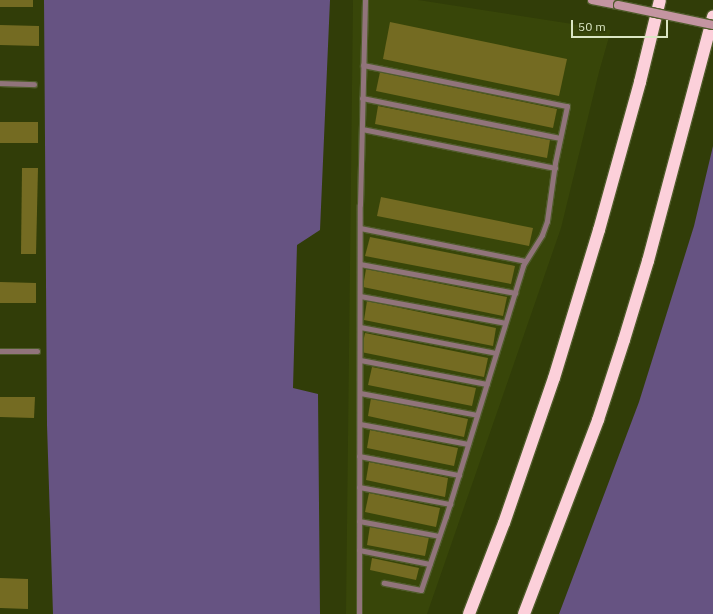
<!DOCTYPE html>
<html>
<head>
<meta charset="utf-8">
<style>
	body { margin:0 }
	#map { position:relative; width:713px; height:614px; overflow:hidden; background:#313d08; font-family:"IBM Plex Sans",sans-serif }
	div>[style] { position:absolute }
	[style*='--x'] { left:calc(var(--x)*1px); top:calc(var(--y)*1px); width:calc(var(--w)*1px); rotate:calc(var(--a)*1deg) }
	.built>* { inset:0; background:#384609 }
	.green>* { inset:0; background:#665382 }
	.building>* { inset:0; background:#746b22 }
	.roads { filter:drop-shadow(1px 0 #4f5b2a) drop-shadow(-1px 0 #4f5b2a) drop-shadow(0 1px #4f5b2a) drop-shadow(0 -1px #4f5b2a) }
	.lane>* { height:5px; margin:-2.5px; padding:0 2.5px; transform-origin:2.5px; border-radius:2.5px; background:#91747b }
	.secondary>* { height:8px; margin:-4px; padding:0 4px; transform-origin:4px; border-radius:4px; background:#c495a1 }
	.highway>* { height:12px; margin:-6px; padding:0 6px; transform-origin:6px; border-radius:6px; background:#fcd0da }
	.bridges { filter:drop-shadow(1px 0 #4f5b2a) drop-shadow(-1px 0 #4f5b2a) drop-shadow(0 1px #4f5b2a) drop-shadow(0 -1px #4f5b2a) }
	.secondary-bridge>* { height:8px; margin:-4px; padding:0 4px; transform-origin:4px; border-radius:4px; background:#c495a1 }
	span { translate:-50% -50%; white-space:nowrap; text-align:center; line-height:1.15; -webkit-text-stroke:4px #313d08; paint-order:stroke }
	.scale { position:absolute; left:571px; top:20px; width:97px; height:18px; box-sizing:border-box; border:2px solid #dae5c3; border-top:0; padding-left:5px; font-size:12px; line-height:14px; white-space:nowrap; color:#dae5c3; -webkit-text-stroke:3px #313d08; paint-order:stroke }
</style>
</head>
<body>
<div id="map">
	<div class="built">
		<div style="clip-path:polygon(353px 0,418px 0,611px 30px,599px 72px,561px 228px,427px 614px,346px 614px)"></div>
	</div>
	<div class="green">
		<div style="clip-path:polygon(44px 0,330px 0,320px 230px,297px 245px,293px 388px,318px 394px,320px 614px,53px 614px,47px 425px)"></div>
		<div style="clip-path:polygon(713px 146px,713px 614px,559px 614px,639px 402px,694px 226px)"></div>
	</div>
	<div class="building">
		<div style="clip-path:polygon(0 0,33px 0,33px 7px,0 7px)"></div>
		<div style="clip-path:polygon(390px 22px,567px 59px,559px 96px,383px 59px)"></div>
		<div style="clip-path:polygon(0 25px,39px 26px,39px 46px,0 45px)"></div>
		<div style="clip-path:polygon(380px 72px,557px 109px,553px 128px,376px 91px)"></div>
		<div style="clip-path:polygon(378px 106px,550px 140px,547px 158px,375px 124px)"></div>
		<div style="clip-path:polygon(0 122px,38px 122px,38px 143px,0 143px)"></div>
		<div style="clip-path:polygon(22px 168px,38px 168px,36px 254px,21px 254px)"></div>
		<div style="clip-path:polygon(381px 197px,533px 228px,529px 246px,377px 216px)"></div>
		<div style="clip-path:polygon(370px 237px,515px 266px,511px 284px,365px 256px)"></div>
		<div style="clip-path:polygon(366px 269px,507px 297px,503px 316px,363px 287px)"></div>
		<div style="clip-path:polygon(0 282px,36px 283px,36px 303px,0 303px)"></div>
		<div style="clip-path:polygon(367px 301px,496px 328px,493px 346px,364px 320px)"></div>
		<div style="clip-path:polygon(365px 333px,488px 358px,484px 377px,361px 352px)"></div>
		<div style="clip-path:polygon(372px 367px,476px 388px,472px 406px,368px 385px)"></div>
		<div style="clip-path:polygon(0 397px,35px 397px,34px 418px,0 417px)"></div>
		<div style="clip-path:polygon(371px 398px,468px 419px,464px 437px,368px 416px)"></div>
		<div style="clip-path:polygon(370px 430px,458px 448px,454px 466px,367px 448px)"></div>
		<div style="clip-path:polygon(369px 462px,448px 478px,445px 497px,366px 480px)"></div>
		<div style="clip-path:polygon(369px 493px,440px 508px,436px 527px,365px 512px)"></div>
		<div style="clip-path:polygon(370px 526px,429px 537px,425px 556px,367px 545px)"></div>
		<div style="clip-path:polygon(372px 558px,419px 568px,416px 580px,370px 570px)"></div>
		<div style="clip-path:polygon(0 578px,28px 579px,28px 609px,0 608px)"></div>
	</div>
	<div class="roads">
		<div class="lane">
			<div style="--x:363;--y:65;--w:208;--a:11.4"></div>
			<div style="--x:567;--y:106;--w:58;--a:101.9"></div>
			<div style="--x:555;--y:163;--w:59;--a:97.9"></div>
			<div style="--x:547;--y:221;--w:15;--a:110"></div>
			<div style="--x:542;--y:235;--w:36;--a:122"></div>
			<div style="--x:523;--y:266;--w:262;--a:107.1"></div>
			<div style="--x:446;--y:516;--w:78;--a:108.7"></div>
			<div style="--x:421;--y:590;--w:38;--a:-169"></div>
			<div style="--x:0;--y:83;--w:34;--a:2"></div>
			<div style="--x:362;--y:98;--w:202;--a:11.4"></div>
			<div style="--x:362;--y:129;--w:197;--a:11.4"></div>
			<div style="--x:360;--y:228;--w:168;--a:11.3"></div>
			<div style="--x:360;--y:264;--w:158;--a:10.6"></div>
			<div style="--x:360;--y:296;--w:147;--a:10.5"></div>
			<div style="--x:360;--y:327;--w:138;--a:10.8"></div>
			<div style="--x:0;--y:351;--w:37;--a:0"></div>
			<div style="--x:360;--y:360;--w:129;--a:10.7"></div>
			<div style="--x:360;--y:393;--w:119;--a:10.6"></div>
			<div style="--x:360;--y:424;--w:110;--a:10.5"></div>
			<div style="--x:359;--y:456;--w:102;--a:10.8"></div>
			<div style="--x:359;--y:487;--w:93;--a:10.6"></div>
			<div style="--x:359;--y:521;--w:81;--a:10.6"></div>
			<div style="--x:359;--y:550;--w:72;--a:11.2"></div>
			<div style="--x:359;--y:614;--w:409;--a:-89.9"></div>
			<div style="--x:360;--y:205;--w:205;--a:-88.6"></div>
		</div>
		<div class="secondary">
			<div style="--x:592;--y:0;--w:26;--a:11"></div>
		</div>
		<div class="highway">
			<div style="--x:469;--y:614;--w:97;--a:-69"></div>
			<div style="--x:504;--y:523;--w:153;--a:-71"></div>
			<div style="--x:554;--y:378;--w:155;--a:-73.1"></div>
			<div style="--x:599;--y:230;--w:154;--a:-74.5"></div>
			<div style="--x:640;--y:82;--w:84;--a:-76.3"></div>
			<div style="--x:524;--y:614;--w:208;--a:-69.1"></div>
			<div style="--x:598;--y:420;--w:84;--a:-72"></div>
			<div style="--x:624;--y:340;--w:83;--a:-73.1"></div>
			<div style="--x:648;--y:261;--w:253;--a:-75.1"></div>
		</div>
	</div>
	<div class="bridges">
		<div class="secondary-bridge">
			<div style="--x:618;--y:5;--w:97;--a:11.9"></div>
		</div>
	</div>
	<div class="scale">50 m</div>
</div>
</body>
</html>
